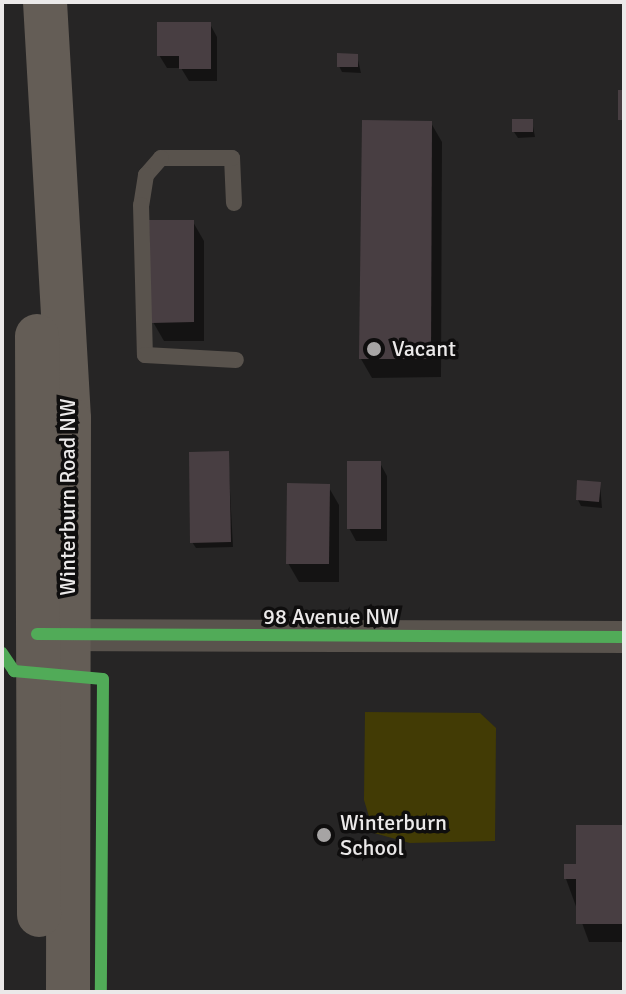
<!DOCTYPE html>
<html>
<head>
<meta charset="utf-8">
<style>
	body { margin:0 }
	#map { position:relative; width:626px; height:994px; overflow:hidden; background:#262525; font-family:Signika,sans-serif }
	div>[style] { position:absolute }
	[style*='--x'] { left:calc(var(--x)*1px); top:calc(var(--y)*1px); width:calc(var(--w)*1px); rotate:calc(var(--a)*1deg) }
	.green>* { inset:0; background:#423b05 }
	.shadow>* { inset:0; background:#0007 }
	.building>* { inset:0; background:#483e42 }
	.lane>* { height:16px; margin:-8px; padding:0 8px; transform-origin:8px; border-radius:8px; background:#59534d }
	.street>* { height:32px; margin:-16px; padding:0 16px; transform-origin:16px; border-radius:16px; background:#59534d }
	.secondary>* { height:44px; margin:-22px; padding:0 22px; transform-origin:22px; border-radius:22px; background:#645d56 }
	.cycleway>* { height:12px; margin:-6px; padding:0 6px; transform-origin:6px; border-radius:6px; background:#51ab58 }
	.dots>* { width:22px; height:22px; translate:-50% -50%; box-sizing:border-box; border:4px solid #0f0e0e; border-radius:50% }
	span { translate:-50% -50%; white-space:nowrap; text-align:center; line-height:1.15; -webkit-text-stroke:7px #0f0e0e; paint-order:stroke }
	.poi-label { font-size:22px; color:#ebe9e9 }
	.left { translate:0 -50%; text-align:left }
	.street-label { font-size:22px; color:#ebe9e9 }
	.frame { position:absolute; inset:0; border:4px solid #ebe9e9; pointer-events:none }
</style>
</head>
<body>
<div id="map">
	<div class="green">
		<div style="clip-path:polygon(365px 712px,480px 713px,496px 728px,495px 841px,410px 843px,374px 833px,364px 800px)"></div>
	</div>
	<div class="shadow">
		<div style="clip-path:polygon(210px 24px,217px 37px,217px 81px,189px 81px,181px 68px,167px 68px,159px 55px)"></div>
		<div style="clip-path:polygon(357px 56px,361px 73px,342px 72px,339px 66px)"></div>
		<div style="clip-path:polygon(532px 121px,535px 137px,518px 138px,514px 132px)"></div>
		<div style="clip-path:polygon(431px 123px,442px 142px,441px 377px,372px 378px,361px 359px)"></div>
		<div style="clip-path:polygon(193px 222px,204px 241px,204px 341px,164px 341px,153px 322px)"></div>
		<div style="clip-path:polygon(228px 453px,233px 547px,196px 548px,192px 542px)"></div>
		<div style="clip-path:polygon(380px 463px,387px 476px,387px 541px,356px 541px,349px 528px)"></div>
		<div style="clip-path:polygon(600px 484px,602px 508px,581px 506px,578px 500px)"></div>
		<div style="clip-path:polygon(328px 486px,339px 505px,339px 582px,299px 582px,288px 563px)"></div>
		<div style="clip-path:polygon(624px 827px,624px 942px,589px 942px,566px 879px)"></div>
	</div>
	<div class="building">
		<div style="clip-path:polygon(157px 22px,211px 22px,211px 69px,179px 69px,179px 56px,157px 56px)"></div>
		<div style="clip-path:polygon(337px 53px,358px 54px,358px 67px,337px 67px)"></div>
		<div style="clip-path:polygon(618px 90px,624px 90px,624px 120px,618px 120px)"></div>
		<div style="clip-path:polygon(512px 119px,533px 119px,533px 132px,512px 132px)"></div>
		<div style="clip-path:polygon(362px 120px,432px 121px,431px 359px,359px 359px)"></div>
		<div style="clip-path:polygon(149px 220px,194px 220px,194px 322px,151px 323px)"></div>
		<div style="clip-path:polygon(229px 451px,231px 542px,190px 543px,189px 452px)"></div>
		<div style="clip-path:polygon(347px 461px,381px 461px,381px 529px,347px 529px)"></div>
		<div style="clip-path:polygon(577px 480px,601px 482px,599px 502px,576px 500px)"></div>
		<div style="clip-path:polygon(287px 483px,330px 484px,329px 564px,286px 564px)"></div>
		<div style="clip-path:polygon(576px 825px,624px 825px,624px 924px,576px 924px,576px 879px,564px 879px,564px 864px,576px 864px)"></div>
	</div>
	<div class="lane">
		<div style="--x:234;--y:203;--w:45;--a:-92.5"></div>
		<div style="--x:232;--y:158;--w:71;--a:180"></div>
		<div style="--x:161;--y:158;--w:23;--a:131"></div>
		<div style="--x:146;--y:175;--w:30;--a:99"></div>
		<div style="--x:141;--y:205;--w:150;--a:88.5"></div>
		<div style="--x:145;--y:355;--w:91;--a:3.1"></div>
	</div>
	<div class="street">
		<div style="--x:47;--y:635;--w:577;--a:0.2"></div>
	</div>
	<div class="secondary">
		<div style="--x:45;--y:2;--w:418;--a:86.7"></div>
		<div style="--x:69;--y:419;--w:573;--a:90.1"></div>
		<div style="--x:37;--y:336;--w:579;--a:89.8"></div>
	</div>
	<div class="cycleway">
		<div style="--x:37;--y:634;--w:587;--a:0.29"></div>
		<div style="--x:2;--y:653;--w:22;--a:56"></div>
		<div style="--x:14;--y:671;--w:89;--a:5.1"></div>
		<div style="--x:103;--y:679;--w:313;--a:90.4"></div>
	</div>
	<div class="dots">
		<div style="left:374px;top:349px;background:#a6a4a4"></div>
		<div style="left:324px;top:835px;background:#a6a4a4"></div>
	</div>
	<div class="poi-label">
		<span class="left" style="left:392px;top:349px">Vacant</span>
		<span class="left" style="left:340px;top:835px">Winterburn<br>School</span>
	</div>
	<div class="street-label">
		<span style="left:68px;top:497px;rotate:-90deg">Winterburn Road NW</span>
		<span style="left:331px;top:617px">98 Avenue NW</span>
	</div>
	<div class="frame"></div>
</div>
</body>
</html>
